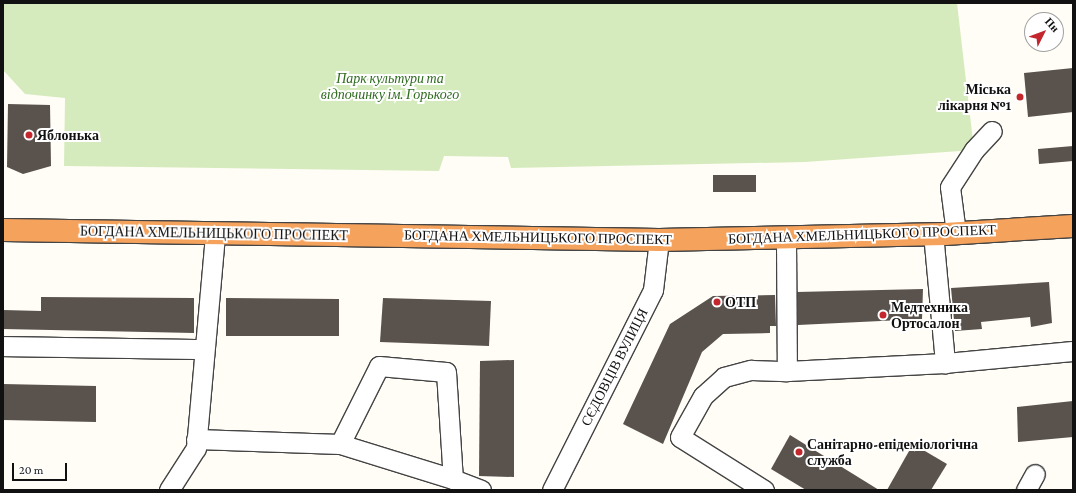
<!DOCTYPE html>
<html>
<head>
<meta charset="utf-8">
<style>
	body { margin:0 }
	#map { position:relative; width:1076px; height:493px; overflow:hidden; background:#fffdf5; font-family:"Crimson Pro",serif }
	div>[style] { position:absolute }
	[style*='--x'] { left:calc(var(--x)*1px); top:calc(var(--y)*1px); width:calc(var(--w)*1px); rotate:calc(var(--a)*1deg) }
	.green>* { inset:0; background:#d5ebbd }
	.building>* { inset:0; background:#5a524d }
	.roads { filter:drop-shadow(1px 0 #444) drop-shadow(-1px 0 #444) drop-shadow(0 1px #444) drop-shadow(0 -1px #444) }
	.minor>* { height:19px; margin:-9.5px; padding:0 9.5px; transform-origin:9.5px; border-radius:9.5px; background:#fff }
	.highway>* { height:22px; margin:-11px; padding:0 11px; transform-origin:11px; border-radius:11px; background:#f5a25d }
	.dots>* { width:11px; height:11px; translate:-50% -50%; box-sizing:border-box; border:2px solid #fff; border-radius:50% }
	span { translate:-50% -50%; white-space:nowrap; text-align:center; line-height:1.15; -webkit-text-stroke:4px #fff; paint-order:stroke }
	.park-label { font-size:14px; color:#2f6b1f; font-style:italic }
	.poi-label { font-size:14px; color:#111; font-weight:700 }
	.right { translate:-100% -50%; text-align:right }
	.left { translate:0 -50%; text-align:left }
	.street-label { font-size:14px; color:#111 }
	.frame { position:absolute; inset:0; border:4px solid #111; pointer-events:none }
	.north { position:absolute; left:1024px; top:12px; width:40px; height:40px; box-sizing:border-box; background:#fff; border:1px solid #a0a0a0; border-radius:50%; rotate:48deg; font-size:11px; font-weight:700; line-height:16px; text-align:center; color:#111 }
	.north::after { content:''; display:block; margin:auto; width:14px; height:18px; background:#c4262e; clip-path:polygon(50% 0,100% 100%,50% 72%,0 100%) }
	.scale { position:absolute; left:12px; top:463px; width:55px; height:18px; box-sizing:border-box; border:2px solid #111; border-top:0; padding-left:5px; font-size:12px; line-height:14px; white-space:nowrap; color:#111; -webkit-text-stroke:3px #fff; paint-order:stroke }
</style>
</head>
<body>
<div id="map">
	<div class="green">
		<div style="clip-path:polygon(3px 3px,957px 3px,974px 150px,805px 162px,511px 168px,508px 157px,444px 156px,439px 171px,64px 166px,65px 98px,25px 94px,3px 70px)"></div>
	</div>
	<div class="building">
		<div style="clip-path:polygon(1073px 68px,1073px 112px,1028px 117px,1024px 73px)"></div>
		<div style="clip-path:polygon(8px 104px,50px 105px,51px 166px,23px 174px,7px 167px)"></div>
		<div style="clip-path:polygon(1073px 146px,1073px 161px,1039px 164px,1038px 149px)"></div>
		<div style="clip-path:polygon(713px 175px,756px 175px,756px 192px,713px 192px)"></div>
		<div style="clip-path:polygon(1049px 282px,1052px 323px,1031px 327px,1030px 317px,981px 322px,982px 329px,955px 331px,951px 288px)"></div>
		<div style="clip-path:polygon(923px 289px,922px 319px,798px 325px,797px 292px)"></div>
		<div style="clip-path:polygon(775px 295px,776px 326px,770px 326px,770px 333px,723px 334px,702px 352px,663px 444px,623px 424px,670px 324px,713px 296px)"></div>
		<div style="clip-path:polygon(41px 297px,194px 298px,194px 333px,3px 329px,3px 310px,41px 311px)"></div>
		<div style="clip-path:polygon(226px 298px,339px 299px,339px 336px,226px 336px)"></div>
		<div style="clip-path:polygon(383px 298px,491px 301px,489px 346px,380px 342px)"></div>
		<div style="clip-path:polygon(514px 360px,514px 477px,479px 476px,480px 361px)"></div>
		<div style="clip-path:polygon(3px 384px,96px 386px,96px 422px,3px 420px)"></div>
		<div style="clip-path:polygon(1073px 401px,1073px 437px,1018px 442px,1017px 407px)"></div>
		<div style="clip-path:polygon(790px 435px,879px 490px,806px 490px,771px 469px)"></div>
		<div style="clip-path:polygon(913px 444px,947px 464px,931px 490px,887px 490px)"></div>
	</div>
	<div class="roads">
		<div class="minor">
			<div style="--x:933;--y:233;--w:131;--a:84.7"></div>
			<div style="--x:945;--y:363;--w:129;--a:-5.4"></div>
			<div style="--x:956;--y:233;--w:46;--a:-97.4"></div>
			<div style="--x:950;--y:187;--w:44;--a:-57"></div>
			<div style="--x:974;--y:150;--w:26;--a:-47"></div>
			<div style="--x:786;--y:239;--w:132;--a:89.6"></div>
			<div style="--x:787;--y:371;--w:158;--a:-2.9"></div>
			<div style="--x:3;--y:346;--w:199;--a:0.9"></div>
			<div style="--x:196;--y:439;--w:144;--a:2"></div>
			<div style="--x:340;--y:444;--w:87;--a:-63.4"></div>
			<div style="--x:379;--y:366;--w:67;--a:5.1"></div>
			<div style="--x:446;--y:372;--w:107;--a:86.3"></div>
			<div style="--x:453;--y:479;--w:30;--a:21"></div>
			<div style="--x:340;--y:444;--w:118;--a:17.2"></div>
			<div style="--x:169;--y:490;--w:50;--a:-57.3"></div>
			<div style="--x:196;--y:448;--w:216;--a:-84.9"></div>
			<div style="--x:552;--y:490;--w:224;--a:-63.2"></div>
			<div style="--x:653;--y:290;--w:50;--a:-83.2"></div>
			<div style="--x:764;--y:490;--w:99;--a:-147.8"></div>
			<div style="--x:680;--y:437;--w:47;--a:-60.7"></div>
			<div style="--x:703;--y:396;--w:28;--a:-42"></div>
			<div style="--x:724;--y:377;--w:28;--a:-15"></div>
			<div style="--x:751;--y:370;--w:36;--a:2"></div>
			<div style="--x:1026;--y:490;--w:18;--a:-61"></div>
		</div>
		<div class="highway">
			<div style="--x:3;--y:230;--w:656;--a:0.87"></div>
			<div style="--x:659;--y:240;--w:286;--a:-1.2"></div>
			<div style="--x:945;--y:234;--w:128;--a:-3.6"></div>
		</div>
	</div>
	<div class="dots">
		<div style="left:1020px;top:97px;background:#c4262e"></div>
		<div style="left:29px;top:135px;background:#c4262e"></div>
		<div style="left:717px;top:302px;background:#c4262e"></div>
		<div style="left:883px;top:315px;background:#c4262e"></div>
		<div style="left:799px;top:452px;background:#c4262e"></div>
	</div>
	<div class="park-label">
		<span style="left:390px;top:86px">Парк культури та<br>відпочинку ім. Горького</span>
	</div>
	<div class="poi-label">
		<span class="right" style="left:1011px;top:97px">Міська<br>лікарня №1</span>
		<span class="left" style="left:37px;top:135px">Яблонька</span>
		<span class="left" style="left:725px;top:302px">ОТП</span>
		<span class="left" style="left:891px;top:315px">Медтехника<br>Ортосалон</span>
		<span class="left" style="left:807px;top:452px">Санітарно-епідеміологічна<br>служба</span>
	</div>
	<div class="street-label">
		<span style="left:214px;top:233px;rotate:1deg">БОГДАНА ХМЕЛЬНИЦЬКОГО ПРОСПЕКТ</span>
		<span style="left:862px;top:234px;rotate:-2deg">БОГДАНА ХМЕЛЬНИЦЬКОГО ПРОСПЕКТ</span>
		<span style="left:538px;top:237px;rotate:1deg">БОГДАНА ХМЕЛЬНИЦЬКОГО ПРОСПЕКТ</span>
		<span style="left:614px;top:367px;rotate:-63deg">СЄДОВЦІВ ВУЛИЦЯ</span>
	</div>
	<div class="frame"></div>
	<div class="north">Пн</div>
	<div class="scale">20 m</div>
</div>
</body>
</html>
